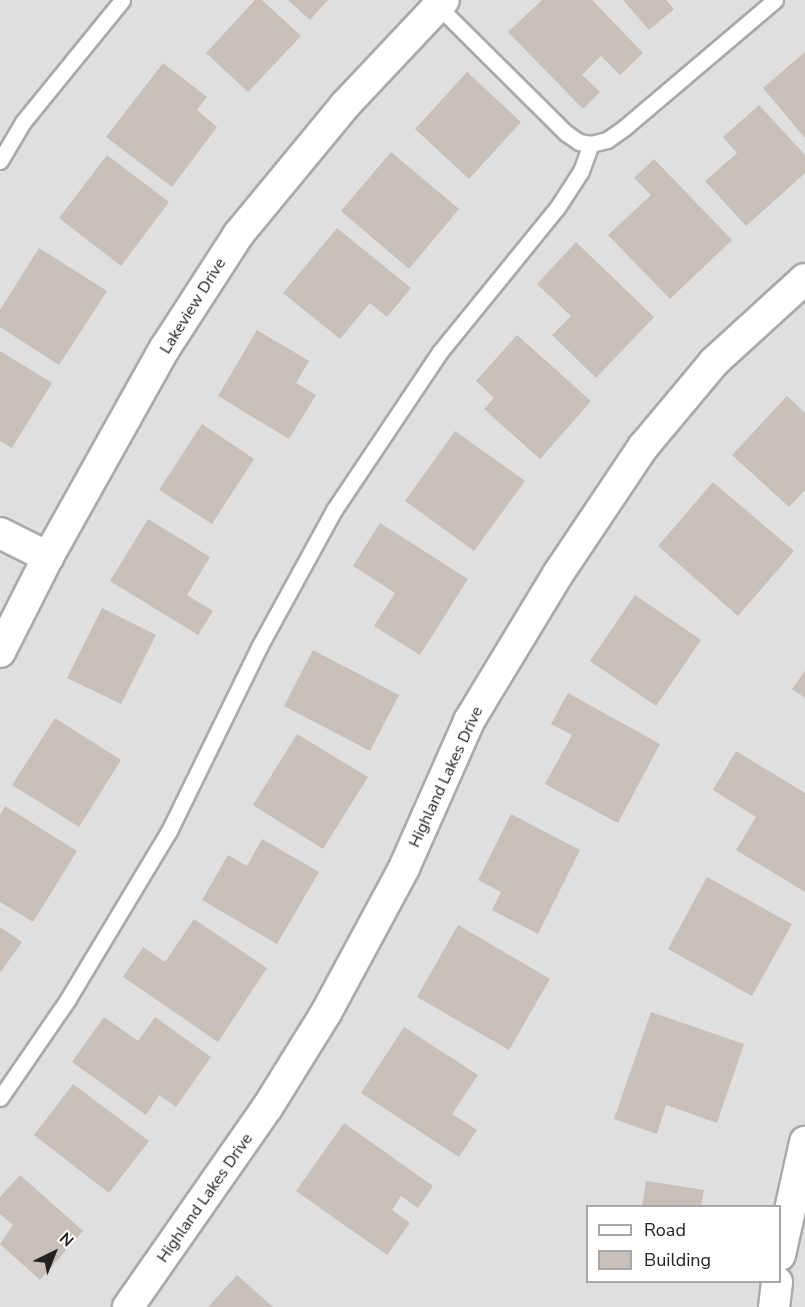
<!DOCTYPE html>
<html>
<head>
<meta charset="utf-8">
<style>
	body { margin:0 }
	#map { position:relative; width:805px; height:1307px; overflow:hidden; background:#f2efe9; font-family:"Nunito Sans",sans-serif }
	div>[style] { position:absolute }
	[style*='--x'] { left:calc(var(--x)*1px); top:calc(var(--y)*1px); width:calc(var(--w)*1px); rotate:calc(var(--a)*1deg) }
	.residential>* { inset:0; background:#e0dfdf }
	.building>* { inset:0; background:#c7bfb8 }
	.roads { filter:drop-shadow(2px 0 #a9a9a9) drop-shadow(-2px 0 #a9a9a9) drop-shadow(0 2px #a9a9a9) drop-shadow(0 -2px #a9a9a9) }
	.service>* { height:15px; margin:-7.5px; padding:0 7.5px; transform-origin:7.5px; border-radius:7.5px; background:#fff }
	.minor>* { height:30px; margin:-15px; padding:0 15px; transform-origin:15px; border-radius:15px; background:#fff }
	span { translate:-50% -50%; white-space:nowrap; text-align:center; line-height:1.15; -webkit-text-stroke:6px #fff; paint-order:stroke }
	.street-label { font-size:16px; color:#222 }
	.legend { position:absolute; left:586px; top:1205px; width:195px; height:78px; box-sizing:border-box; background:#fff; border:2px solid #a7a7a7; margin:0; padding:8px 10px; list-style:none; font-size:18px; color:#222 }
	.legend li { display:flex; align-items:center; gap:12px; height:30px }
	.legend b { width:30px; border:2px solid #a7a7a7 }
	.north { position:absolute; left:24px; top:1223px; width:60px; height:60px; -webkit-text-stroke:4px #fff; paint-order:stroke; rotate:43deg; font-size:16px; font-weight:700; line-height:24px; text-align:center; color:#222 }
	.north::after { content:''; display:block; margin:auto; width:21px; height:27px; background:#222; clip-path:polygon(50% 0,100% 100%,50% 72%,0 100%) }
</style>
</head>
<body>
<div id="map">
	<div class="residential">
		<div style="clip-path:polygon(evenodd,0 0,805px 0,805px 1307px,0 1307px,0 0,588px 1206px,780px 1206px,780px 1282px,588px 1282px,588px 1206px)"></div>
	</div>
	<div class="building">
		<div style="clip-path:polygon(255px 0,262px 0,301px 36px,248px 92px,206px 53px)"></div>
		<div style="clip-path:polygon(288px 0,328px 0,310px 20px)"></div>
		<div style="clip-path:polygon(542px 0,592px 0,643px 53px,620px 75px,601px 56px,582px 75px,600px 92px,583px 109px,508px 32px)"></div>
		<div style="clip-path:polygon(623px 0,666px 0,674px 9px,649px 30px)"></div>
		<div style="clip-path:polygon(805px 52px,805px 138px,763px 88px)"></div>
		<div style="clip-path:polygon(163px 63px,207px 97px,197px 110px,217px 127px,172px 187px,106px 137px)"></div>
		<div style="clip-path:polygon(467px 72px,521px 122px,469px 179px,415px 129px)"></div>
		<div style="clip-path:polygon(759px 105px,805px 155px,805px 173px,746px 226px,705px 181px,737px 153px,723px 137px)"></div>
		<div style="clip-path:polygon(391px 152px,459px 209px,409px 269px,341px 211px)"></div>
		<div style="clip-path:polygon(107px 155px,169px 202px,121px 266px,59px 218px)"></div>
		<div style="clip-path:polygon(654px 159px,732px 240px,670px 299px,608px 235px,651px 195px,634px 178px)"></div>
		<div style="clip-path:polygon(337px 228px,411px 288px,387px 317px,370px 303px,340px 339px,283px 293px)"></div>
		<div style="clip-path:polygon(576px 242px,654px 317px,596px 378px,552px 335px,571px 316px,537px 284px)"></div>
		<div style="clip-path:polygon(39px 248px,107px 291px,59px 365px,0 327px,0 310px)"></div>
		<div style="clip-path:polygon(257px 330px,309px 361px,296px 383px,316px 395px,289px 439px,218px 396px)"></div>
		<div style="clip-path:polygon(517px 335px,591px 401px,540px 459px,484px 409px,494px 398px,476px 381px)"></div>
		<div style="clip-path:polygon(0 351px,52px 383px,12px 448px,0 441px)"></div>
		<div style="clip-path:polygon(787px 396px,805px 413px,805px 490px,789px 507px,732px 455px)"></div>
		<div style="clip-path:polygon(202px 424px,254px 459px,212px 524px,159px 490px)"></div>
		<div style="clip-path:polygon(455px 431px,525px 481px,474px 551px,405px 501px)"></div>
		<div style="clip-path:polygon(713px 482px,794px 551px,738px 616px,658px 546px)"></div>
		<div style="clip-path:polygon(148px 519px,210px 557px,187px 595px,213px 611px,198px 635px,110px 581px)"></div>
		<div style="clip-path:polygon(380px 523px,468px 579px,420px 655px,374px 626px,395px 593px,353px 566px)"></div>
		<div style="clip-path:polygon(635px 595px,701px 640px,656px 706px,590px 661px)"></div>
		<div style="clip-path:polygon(102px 608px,156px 635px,121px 704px,67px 678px)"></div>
		<div style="clip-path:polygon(313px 650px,399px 695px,370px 751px,284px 706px)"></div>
		<div style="clip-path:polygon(805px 671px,805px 698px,792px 689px)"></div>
		<div style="clip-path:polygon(568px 693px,660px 744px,618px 823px,545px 784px,572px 735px,551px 724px)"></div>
		<div style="clip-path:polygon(55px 718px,121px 760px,79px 827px,12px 785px)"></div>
		<div style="clip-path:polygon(297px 734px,368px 777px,323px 849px,253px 805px)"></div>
		<div style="clip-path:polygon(736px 751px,805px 793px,805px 892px,736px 850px,756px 817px,713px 790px)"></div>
		<div style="clip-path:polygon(5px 806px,77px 851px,33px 922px,0 902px,0 815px)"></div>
		<div style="clip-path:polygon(511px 814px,580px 850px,538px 934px,492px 910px,501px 892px,478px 880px)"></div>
		<div style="clip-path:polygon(262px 839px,319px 872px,277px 944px,202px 900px,228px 855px,247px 866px)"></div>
		<div style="clip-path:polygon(707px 877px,792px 924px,752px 996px,668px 949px)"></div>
		<div style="clip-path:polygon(194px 919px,267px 968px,218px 1042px,123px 977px,143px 947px,165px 962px)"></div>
		<div style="clip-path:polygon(458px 925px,550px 979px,509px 1050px,417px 997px)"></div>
		<div style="clip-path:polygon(0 927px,22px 942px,0 973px)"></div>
		<div style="clip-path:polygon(651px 1012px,744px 1044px,717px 1123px,666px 1105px,657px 1134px,614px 1119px)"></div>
		<div style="clip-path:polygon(104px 1017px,138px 1041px,155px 1017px,211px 1057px,176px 1107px,159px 1095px,146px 1115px,72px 1062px)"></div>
		<div style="clip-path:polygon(404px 1027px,478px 1075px,452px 1114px,477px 1130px,459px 1157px,361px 1093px)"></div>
		<div style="clip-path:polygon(73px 1084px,149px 1141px,109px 1193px,34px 1135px)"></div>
		<div style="clip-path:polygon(344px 1123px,433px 1186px,418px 1208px,401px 1196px,392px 1210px,410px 1223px,387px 1255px,296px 1191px)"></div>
		<div style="clip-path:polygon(20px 1175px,83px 1231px,40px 1280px,0 1244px,13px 1225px,0 1214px,0 1197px)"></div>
		<div style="clip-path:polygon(646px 1181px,704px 1190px,701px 1206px,642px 1206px)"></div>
		<div style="clip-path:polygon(237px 1275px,273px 1307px,208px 1307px)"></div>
	</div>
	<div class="roads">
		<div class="service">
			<div style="--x:438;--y:6;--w:180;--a:44.8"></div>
			<div style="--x:566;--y:133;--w:16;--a:35"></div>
			<div style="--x:579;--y:142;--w:12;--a:9"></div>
			<div style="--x:591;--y:144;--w:16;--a:-14"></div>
			<div style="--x:607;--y:140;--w:21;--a:-35"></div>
			<div style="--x:624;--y:128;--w:198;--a:-40.3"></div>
			<div style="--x:0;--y:161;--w:45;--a:-59.5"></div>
			<div style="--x:23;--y:122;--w:157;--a:-50.9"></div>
			<div style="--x:0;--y:1098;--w:120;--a:-55.5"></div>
			<div style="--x:68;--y:999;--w:196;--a:-59"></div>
			<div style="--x:169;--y:831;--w:205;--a:-63.9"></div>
			<div style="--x:259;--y:647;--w:156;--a:-61.3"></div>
			<div style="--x:334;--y:510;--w:189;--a:-56.2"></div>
			<div style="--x:439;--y:353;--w:187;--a:-50.9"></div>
			<div style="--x:557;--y:208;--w:44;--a:-57"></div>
			<div style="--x:581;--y:171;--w:29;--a:-70"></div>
		</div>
		<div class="minor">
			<div style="--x:0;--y:533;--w:54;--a:26.6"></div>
			<div style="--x:0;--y:652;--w:106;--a:-63.2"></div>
			<div style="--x:48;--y:557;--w:240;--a:-60.8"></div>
			<div style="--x:165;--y:348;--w:135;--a:-57.1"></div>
			<div style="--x:238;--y:235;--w:168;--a:-50.5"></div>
			<div style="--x:345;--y:105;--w:144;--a:-46.7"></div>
			<div style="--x:780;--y:1255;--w:116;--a:-77.5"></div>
			<div style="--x:128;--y:1307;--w:243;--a:-55.1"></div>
			<div style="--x:267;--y:1108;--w:112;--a:-58.2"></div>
			<div style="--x:326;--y:1013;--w:165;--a:-61.7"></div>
			<div style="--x:404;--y:868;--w:161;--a:-66.1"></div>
			<div style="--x:469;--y:721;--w:172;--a:-58.8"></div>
			<div style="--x:558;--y:574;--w:153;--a:-56.2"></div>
			<div style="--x:643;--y:447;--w:111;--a:-50.1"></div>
			<div style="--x:714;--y:362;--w:123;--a:-42.4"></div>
			<div style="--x:774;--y:1307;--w:25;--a:-83"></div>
		</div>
	</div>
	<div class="street-label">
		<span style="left:193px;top:306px;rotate:-58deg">Lakeview Drive</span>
		<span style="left:446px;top:777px;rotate:-65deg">Highland Lakes Drive</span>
		<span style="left:205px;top:1198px;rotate:-55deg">Highland Lakes Drive</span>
	</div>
	<ul class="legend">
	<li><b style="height:8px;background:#fff"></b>Road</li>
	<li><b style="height:16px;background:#c7bfb8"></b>Building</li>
	</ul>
	<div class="north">N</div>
</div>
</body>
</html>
